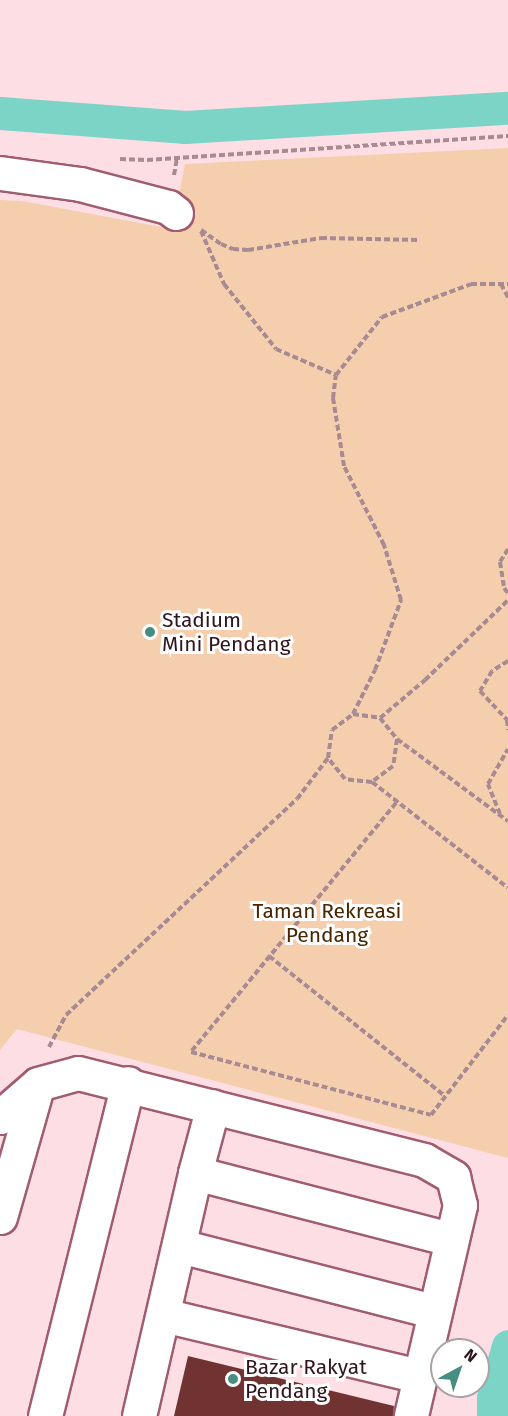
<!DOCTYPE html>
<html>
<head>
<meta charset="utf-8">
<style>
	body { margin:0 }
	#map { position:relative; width:508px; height:1416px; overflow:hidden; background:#fddee5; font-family:"Fira Sans",sans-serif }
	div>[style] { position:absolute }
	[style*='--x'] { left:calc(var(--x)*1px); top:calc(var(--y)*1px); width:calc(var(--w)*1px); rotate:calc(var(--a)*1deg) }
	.green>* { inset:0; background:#f5cead }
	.canal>* { height:33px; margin:-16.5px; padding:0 16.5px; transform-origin:16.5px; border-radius:16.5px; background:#7cd4c6 }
	.building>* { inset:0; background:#703332 }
	.path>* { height:4px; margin-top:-2px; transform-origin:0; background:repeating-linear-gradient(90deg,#a78a92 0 6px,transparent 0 9px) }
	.roads { filter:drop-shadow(2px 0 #a05d6f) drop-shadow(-2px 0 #a05d6f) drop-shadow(0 2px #a05d6f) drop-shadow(0 -2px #a05d6f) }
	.minor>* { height:33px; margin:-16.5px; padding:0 16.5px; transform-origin:16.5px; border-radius:16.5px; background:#fff }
	.dots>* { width:16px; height:16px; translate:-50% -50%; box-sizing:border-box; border:3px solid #fff; border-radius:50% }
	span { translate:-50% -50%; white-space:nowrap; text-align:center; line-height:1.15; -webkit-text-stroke:6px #fff; paint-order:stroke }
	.poi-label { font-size:21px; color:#30151d }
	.left { translate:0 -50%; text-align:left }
	.park-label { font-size:21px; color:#482600 }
	.north { position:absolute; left:430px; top:1338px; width:60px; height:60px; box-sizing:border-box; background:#fff; border:2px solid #aca1a5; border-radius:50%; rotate:40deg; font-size:16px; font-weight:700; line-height:24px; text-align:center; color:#30151d }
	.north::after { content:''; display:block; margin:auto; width:21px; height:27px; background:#488d82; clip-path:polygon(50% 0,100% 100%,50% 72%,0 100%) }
</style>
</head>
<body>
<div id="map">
	<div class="green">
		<div style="clip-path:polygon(508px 148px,508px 1158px,17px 1029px,0 1050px,0 200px,22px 201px,172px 229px,185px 164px)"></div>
	</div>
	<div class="canal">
		<div style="--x:0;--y:113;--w:186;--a:4.3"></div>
		<div style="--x:185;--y:127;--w:324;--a:-3.4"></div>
		<div style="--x:493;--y:1416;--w:18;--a:-90"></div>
		<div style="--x:493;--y:1398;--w:54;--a:-73.9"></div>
	</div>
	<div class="building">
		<div style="clip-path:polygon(188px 1356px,394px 1406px,393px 1416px,174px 1416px)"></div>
	</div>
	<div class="path">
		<div style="--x:120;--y:159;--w:27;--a:2"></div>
		<div style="--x:147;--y:160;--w:362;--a:-3.8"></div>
		<div style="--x:174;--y:175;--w:17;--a:-80"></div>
		<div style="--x:201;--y:230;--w:24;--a:35"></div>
		<div style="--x:221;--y:244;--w:13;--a:23"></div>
		<div style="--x:233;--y:249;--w:15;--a:4"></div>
		<div style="--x:248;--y:250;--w:74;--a:-9.3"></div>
		<div style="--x:321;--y:238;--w:98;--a:1.2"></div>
		<div style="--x:201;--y:231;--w:58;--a:66.5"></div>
		<div style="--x:224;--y:284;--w:83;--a:51.3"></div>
		<div style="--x:276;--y:349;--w:65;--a:23.4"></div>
		<div style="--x:501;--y:284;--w:15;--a:62"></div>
		<div style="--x:508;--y:549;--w:15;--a:122"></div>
		<div style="--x:500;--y:562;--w:26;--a:81"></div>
		<div style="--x:504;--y:588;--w:6;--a:51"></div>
		<div style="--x:508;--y:661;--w:19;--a:148"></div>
		<div style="--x:492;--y:671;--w:23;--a:121"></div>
		<div style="--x:480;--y:691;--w:40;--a:47"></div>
		<div style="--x:507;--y:720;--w:10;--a:84"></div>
		<div style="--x:353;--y:714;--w:49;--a:-63.4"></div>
		<div style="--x:375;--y:670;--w:75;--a:-69.6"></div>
		<div style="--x:401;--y:600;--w:58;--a:-107.2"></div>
		<div style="--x:384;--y:545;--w:89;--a:-116.9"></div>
		<div style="--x:344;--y:466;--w:69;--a:-99.2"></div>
		<div style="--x:333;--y:398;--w:23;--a:-83"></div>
		<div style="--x:336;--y:375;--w:74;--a:-51.6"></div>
		<div style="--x:382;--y:317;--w:95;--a:-20.3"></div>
		<div style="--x:471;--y:284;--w:37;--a:0"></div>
		<div style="--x:380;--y:718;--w:27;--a:51"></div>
		<div style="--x:397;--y:739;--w:27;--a:98"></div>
		<div style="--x:393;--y:766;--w:26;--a:143"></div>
		<div style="--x:372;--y:782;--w:27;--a:-174"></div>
		<div style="--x:345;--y:779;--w:27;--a:-129"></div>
		<div style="--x:328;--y:758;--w:28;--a:-82"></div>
		<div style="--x:332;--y:730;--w:26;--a:-37"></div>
		<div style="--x:353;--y:714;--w:27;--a:8"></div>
		<div style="--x:380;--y:718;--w:59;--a:-40.2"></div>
		<div style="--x:425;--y:680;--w:115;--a:-43.9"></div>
		<div style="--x:397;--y:739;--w:138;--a:36.5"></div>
		<div style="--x:372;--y:782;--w:172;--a:37.9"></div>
		<div style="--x:396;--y:803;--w:323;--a:129.5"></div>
		<div style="--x:191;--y:1052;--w:248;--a:14.7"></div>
		<div style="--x:431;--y:1115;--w:126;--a:-52.4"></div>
		<div style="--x:500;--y:814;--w:32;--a:-112"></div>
		<div style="--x:488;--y:784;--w:40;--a:-60.3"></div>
		<div style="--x:269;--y:956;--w:225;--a:38.5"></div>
		<div style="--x:49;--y:1047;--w:36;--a:-62"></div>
		<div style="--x:66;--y:1015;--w:316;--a:-43.1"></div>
		<div style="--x:297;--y:799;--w:51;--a:-52.9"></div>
	</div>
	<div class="roads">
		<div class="minor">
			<div style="--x:0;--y:173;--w:81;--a:7.8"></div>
			<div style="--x:80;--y:184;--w:91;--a:14.6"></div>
			<div style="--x:168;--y:207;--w:10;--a:37"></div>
			<div style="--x:0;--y:1117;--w:50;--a:-41"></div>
			<div style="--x:38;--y:1084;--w:41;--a:-15.4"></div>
			<div style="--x:78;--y:1073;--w:357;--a:14.1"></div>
			<div style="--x:424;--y:1160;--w:34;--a:30"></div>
			<div style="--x:453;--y:1177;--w:29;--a:76"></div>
			<div style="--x:460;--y:1205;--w:217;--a:103.1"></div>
			<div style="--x:195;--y:1173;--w:264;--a:14.5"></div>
			<div style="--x:0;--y:1217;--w:138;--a:-74.1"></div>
			<div style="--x:180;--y:1246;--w:261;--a:14.4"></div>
			<div style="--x:163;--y:1315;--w:263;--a:13.4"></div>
			<div style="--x:45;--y:1416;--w:343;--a:-76"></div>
			<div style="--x:139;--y:1416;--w:249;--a:-77"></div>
			<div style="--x:195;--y:1173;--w:69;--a:-75"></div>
		</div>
	</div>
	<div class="dots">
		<div style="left:150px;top:632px;background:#488d82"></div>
		<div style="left:233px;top:1379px;background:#488d82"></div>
	</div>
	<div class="poi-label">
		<span class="left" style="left:162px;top:632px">Stadium<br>Mini Pendang</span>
		<span class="left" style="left:245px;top:1379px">Bazar Rakyat<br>Pendang</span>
	</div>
	<div class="park-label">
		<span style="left:327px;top:923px">Taman Rekreasi<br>Pendang</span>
	</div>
	<div class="north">N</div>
</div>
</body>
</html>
